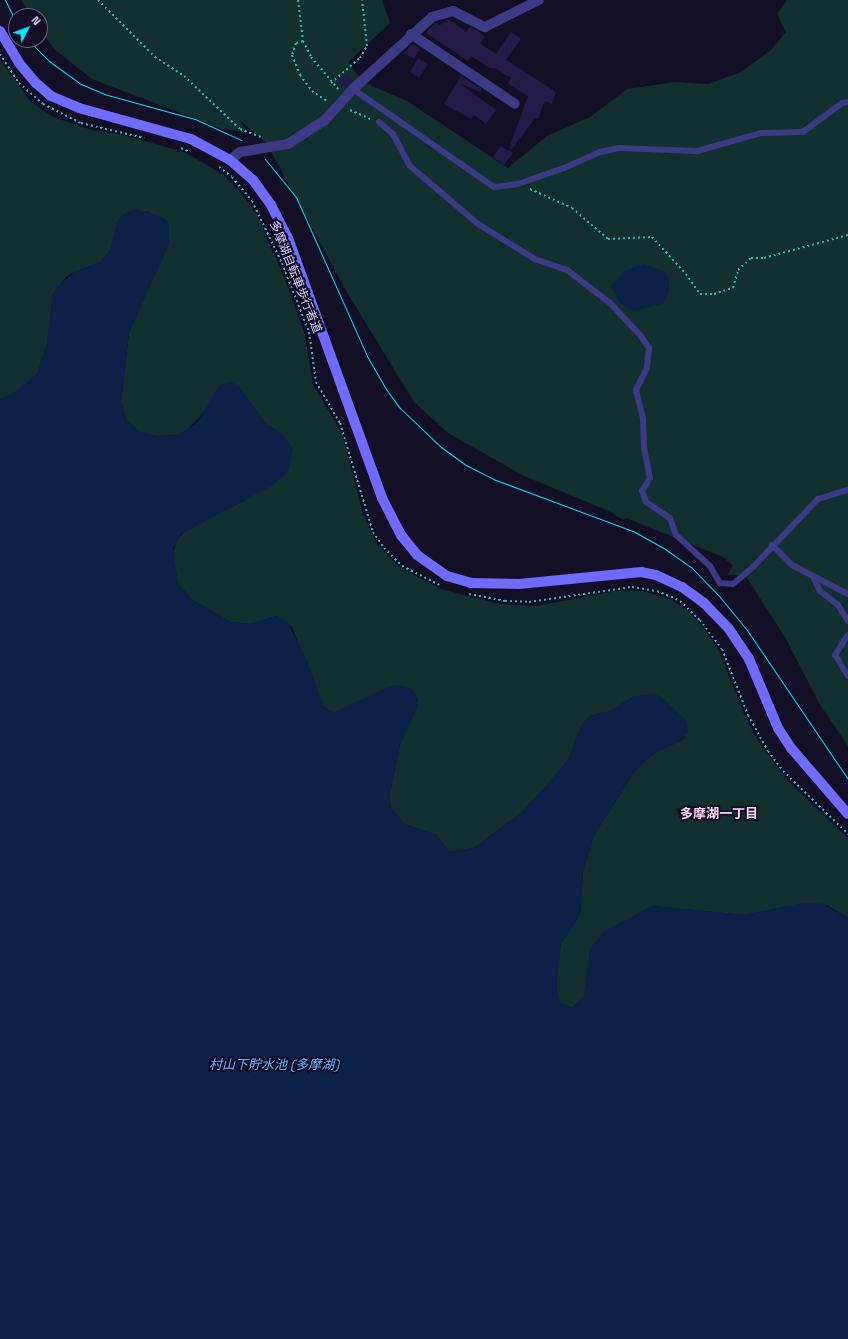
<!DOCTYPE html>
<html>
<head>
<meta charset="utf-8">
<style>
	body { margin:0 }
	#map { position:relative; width:848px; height:1339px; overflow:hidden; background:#130f26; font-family:"Space Grotesk","Noto Sans JP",sans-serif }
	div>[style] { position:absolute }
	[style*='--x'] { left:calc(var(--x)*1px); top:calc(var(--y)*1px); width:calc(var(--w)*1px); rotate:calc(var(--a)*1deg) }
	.green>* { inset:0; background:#12302f }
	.water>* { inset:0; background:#0c2248 }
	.building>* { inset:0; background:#241b47 }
	.round { border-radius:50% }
	.path>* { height:2px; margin-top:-1px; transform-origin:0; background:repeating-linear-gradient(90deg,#2fb8b0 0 2px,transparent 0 5px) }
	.lane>* { height:6px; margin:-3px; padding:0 3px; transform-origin:3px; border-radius:3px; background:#3d3a85 }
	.street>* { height:10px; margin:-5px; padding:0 5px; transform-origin:5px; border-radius:5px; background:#3d3a85 }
	.secondary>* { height:10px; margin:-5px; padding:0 5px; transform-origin:5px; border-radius:5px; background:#6f6bff }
	.tram>* { height:1px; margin:-0.5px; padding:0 0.5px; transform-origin:0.5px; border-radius:0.5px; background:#00e5ff }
	span { translate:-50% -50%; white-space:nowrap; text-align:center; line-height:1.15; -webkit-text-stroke:4px #130f26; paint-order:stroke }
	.street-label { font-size:12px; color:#d9d4ff }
	.neighbourhood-label { font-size:13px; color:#ffd6f0; font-weight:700 }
	.water-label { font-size:13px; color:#62b6ff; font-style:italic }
	.north { position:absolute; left:8px; top:8px; width:40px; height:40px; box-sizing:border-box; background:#130f26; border:1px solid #625e7d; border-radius:50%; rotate:48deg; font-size:11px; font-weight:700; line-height:16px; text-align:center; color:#d9d4ff }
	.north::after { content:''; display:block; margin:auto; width:14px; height:18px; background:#00e5ff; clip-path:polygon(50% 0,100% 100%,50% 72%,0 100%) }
</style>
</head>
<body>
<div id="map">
	<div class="green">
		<div style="clip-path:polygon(21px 0,382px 0,390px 23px,348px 62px,363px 82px,407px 101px,508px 168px,547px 136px,590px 117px,627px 89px,675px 82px,708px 84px,741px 72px,771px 50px,786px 32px,777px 14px,787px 0,848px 0,848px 746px,819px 703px,786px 639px,747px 578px,743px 575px,727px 575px,733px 566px,723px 557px,626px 518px,623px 520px,609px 511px,524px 476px,448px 433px,414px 402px,345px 289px,267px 144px,240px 120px,247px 132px,222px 129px,92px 79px,55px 50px,40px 29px,40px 16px,32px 16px)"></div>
		<div style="clip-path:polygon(0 60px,31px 102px,53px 117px,92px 130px,119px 134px,184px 152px,224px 175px,242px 194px,257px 215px,286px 282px,305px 335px,313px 385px,342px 433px,363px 515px,377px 544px,399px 567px,441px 589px,499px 604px,537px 606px,616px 591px,643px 591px,670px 599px,688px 611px,701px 625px,719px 651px,744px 714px,759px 743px,789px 782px,848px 838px,848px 918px,827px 905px,789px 906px,745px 915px,653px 906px,605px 931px,590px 949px,584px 996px,572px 1008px,559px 1002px,556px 985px,561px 943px,580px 915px,583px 872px,594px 835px,635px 771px,653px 754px,684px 739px,686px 721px,661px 697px,652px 694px,633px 697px,610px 711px,590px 716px,581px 726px,569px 759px,549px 783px,522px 812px,474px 848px,449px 852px,436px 835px,404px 824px,391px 808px,389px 798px,400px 745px,418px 700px,411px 689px,391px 686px,334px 713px,324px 707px,321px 700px,292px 627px,276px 616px,251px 624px,230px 622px,191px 599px,178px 583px,173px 556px,176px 541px,188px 528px,244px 501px,276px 430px,267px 425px,238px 386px,204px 412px,187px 430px,178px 435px,158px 436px,141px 433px,126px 419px,121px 402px,129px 332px,169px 243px,166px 220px,146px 211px,99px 263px,76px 271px,66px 277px,53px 294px,47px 344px,37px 374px,12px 395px,0 399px)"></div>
	</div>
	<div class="water">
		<div style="clip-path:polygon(135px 209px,157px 215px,166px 220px,169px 226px,169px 243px,129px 332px,121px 402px,126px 419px,141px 433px,158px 436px,178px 435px,198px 422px,219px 385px,231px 382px,238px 386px,267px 425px,283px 435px,293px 449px,289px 471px,273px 485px,181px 534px,173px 548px,178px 583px,191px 599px,230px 622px,251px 624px,276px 616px,287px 621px,307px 660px,321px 700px,324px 707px,333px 713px,391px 686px,399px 685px,411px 688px,416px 695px,418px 706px,400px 745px,389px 798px,391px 808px,404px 824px,436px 835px,449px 852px,474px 848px,522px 812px,549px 783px,569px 759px,581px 726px,590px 716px,610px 711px,633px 697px,652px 694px,661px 697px,686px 721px,688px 732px,683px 739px,653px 754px,635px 771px,594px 835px,583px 872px,580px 915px,561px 943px,556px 985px,559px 1002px,572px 1008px,584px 996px,590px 949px,605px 931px,653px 906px,745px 915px,803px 903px,821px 903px,848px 918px,848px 1339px,0 1339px,0 399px,12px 394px,37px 374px,47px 344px,53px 294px,58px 286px,76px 271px,99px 263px,110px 251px,117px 221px,122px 215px)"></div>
		<div style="clip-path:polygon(644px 264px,665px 272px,669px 279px,669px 291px,664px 303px,634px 311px,620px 303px,611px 286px,626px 270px)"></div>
	</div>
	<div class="building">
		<div style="clip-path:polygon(449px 19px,466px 32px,470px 27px,477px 30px,485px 37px,480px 43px,496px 54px,511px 32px,521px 39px,506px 60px,556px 92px,552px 104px,545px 101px,538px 119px,535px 118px,512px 149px,509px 148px,528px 96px,508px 84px,511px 78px,495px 68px,490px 68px,471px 56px,468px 61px,426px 33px,435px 23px,440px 25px)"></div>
		<div style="clip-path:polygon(412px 44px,420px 49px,414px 59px,404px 53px)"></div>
		<div style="clip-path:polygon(418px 58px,428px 64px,419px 78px,410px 72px)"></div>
		<div class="round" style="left:339px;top:75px;width:12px;height:12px"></div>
		<div style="clip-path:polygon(461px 76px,482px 89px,480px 92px,459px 83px,496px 110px,486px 124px,474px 115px,471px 119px,444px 104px)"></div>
		<div style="clip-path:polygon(501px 146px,513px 153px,504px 165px,493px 157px)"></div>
	</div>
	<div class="path">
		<div style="--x:98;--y:0;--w:81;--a:45"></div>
		<div style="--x:155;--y:57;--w:35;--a:33"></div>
		<div style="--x:184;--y:76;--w:77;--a:43.4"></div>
		<div style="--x:240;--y:129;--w:25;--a:21"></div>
		<div style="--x:298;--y:0;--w:41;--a:83"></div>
		<div style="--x:303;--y:41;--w:18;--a:63"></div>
		<div style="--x:311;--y:57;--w:43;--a:49.7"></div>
		<div style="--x:303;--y:41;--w:7;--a:164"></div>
		<div style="--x:296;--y:43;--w:13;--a:108"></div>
		<div style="--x:292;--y:55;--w:22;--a:68"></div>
		<div style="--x:300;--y:75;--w:20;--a:53"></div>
		<div style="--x:312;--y:91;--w:18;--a:34"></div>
		<div style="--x:0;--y:54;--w:35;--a:57"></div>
		<div style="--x:19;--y:83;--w:32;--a:41"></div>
		<div style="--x:43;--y:104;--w:42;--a:26.6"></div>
		<div style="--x:81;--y:123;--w:65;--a:13.4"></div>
		<div style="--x:331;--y:83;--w:38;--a:-41"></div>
		<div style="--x:360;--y:58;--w:14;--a:-60"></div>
		<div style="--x:367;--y:46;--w:46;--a:-96.2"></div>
		<div style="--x:350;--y:110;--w:24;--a:24"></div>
		<div style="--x:181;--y:148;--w:10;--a:24"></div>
		<div style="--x:219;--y:167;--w:16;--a:38"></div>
		<div style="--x:232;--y:177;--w:31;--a:50"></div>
		<div style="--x:252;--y:201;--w:69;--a:64.2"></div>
		<div style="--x:282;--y:263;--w:74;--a:68.6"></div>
		<div style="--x:309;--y:332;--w:50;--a:82"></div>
		<div style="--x:316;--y:382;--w:48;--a:59.7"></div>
		<div style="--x:340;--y:423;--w:114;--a:73.2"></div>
		<div style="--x:373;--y:532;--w:19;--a:55"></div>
		<div style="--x:384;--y:548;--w:25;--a:45"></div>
		<div style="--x:402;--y:566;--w:42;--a:26.6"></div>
		<div style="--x:530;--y:189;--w:46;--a:24.3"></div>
		<div style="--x:572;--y:208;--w:48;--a:40.7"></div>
		<div style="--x:608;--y:239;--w:44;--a:-2.6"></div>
		<div style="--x:652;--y:237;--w:50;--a:47.4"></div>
		<div style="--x:686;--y:274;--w:24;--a:55"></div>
		<div style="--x:700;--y:294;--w:14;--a:0"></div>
		<div style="--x:714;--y:294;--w:20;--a:-18"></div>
		<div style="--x:733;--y:288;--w:19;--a:-74"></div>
		<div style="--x:738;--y:270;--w:18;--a:-43"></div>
		<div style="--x:751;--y:258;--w:13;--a:0"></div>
		<div style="--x:764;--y:258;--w:87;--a:-15.3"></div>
		<div style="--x:469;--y:594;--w:37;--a:11"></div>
		<div style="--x:505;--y:601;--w:24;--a:2"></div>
		<div style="--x:529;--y:602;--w:104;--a:-8.3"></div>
		<div style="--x:632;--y:587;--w:25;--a:9"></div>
		<div style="--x:657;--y:591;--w:25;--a:23"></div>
		<div style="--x:680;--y:601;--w:28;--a:44"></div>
		<div style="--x:700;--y:620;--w:36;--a:53"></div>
		<div style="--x:722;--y:649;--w:71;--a:68.5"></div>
		<div style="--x:748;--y:715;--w:41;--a:60.9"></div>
		<div style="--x:768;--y:751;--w:25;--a:53"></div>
		<div style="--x:783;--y:771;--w:91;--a:44.1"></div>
	</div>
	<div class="lane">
		<div style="--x:353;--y:89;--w:172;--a:34.8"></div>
		<div style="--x:494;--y:187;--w:24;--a:-7"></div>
		<div style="--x:518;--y:184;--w:49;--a:-19.2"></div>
		<div style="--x:564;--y:168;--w:39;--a:-24"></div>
		<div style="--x:600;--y:152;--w:19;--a:-12"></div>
		<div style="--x:619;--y:148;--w:78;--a:2.2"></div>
		<div style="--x:697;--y:151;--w:66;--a:-15.7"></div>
		<div style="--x:761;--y:133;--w:42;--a:-1.4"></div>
		<div style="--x:803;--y:132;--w:49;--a:-36.6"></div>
		<div style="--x:842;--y:103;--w:6;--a:-9"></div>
		<div style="--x:379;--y:122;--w:18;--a:41"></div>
		<div style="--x:393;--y:134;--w:36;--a:62"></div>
		<div style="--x:410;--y:166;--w:89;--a:40.5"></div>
		<div style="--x:478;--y:224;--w:67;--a:31.6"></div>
		<div style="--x:535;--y:259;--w:34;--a:19"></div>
		<div style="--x:567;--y:270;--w:54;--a:37.5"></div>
		<div style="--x:610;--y:303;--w:44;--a:46.8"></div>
		<div style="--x:640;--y:335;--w:16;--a:55"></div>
		<div style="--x:649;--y:348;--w:20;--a:96"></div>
		<div style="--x:647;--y:368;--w:25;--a:117"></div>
		<div style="--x:636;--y:390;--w:30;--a:76"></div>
		<div style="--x:643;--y:419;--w:29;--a:88"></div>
		<div style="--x:644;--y:448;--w:31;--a:79"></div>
		<div style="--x:650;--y:478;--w:15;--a:122"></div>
		<div style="--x:642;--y:491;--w:12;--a:70"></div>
		<div style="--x:646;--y:502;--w:29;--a:34"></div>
		<div style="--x:670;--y:518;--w:18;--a:71"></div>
		<div style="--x:676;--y:535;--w:46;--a:42.4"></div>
		<div style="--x:710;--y:566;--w:20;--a:60"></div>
		<div style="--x:720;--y:583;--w:13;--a:4"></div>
		<div style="--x:733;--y:584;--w:26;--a:-40"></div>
		<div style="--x:753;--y:567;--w:94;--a:-46.3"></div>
		<div style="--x:818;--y:499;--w:31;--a:-17"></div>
		<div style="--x:772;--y:545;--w:28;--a:45"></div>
		<div style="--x:792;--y:565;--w:63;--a:27.4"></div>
		<div style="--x:814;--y:579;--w:13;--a:63"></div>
		<div style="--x:820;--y:591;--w:23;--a:38"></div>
		<div style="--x:838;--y:605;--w:19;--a:58"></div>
		<div style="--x:848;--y:635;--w:24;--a:123"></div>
		<div style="--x:835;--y:655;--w:25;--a:58"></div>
	</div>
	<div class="street">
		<div style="--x:411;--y:34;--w:125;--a:33.9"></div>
		<div style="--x:230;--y:160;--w:13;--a:-39"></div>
		<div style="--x:240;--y:152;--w:49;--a:-9.5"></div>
		<div style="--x:288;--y:144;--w:44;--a:-33"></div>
		<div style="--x:325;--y:120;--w:42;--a:-47.9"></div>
		<div style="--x:353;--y:89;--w:107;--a:-42.3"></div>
		<div style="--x:432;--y:17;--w:22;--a:-16"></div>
		<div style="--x:453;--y:11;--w:36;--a:27"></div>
		<div style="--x:485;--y:27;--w:60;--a:-26.6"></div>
	</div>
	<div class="secondary">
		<div style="--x:0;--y:31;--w:37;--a:59"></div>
		<div style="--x:19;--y:63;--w:26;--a:50"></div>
		<div style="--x:36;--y:83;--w:20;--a:41"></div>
		<div style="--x:51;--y:96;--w:30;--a:23"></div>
		<div style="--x:79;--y:108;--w:116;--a:15.5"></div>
		<div style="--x:191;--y:139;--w:44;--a:28.3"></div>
		<div style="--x:230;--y:160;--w:30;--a:41"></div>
		<div style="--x:253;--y:180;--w:31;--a:54"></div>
		<div style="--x:271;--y:205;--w:37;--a:63"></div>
		<div style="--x:288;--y:238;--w:276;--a:70.1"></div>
		<div style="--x:382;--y:498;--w:42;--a:62.8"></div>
		<div style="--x:401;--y:535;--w:26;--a:51"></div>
		<div style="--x:417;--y:555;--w:37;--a:35"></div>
		<div style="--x:447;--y:576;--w:25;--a:16"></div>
		<div style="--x:471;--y:583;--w:48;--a:1.2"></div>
		<div style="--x:519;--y:584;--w:123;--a:-5.6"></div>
		<div style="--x:641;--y:572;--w:15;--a:11"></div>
		<div style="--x:656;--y:575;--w:29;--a:25"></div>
		<div style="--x:682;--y:587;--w:27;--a:36"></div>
		<div style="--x:704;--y:603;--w:36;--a:46"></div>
		<div style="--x:729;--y:629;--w:36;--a:56"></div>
		<div style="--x:749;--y:659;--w:75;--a:67.2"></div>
		<div style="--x:778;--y:728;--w:24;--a:57"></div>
		<div style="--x:791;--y:748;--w:87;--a:49.2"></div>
	</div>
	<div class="tram">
		<div style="--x:5;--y:0;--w:25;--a:63"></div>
		<div style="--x:28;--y:40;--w:30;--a:45"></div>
		<div style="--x:49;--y:61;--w:39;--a:36"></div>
		<div style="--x:81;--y:84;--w:25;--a:23"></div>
		<div style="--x:104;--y:94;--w:94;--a:15.4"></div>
		<div style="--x:195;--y:119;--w:51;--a:24.5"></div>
		<div style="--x:265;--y:159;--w:49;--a:50.8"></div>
		<div style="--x:296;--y:197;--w:174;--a:65.9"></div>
		<div style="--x:367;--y:356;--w:38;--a:60"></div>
		<div style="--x:386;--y:389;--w:24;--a:54"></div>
		<div style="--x:400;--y:408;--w:57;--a:43.6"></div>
		<div style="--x:441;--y:447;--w:31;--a:36"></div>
		<div style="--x:466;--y:465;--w:30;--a:27"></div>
		<div style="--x:493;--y:479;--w:149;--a:20.4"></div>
		<div style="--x:633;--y:531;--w:37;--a:29"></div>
		<div style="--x:665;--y:549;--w:32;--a:35"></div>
		<div style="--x:691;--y:567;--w:42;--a:46"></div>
		<div style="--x:720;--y:597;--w:43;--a:50.7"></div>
		<div style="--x:747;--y:630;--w:180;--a:55.9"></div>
	</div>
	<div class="street-label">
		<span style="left:295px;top:277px;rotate:68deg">多摩湖自転車歩行者道</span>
	</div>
	<div class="neighbourhood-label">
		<span style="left:719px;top:814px">多摩湖一丁目</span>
	</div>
	<div class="water-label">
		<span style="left:274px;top:1065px">村山下貯水池 (多摩湖)</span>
	</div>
	<div class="north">N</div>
</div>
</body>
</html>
